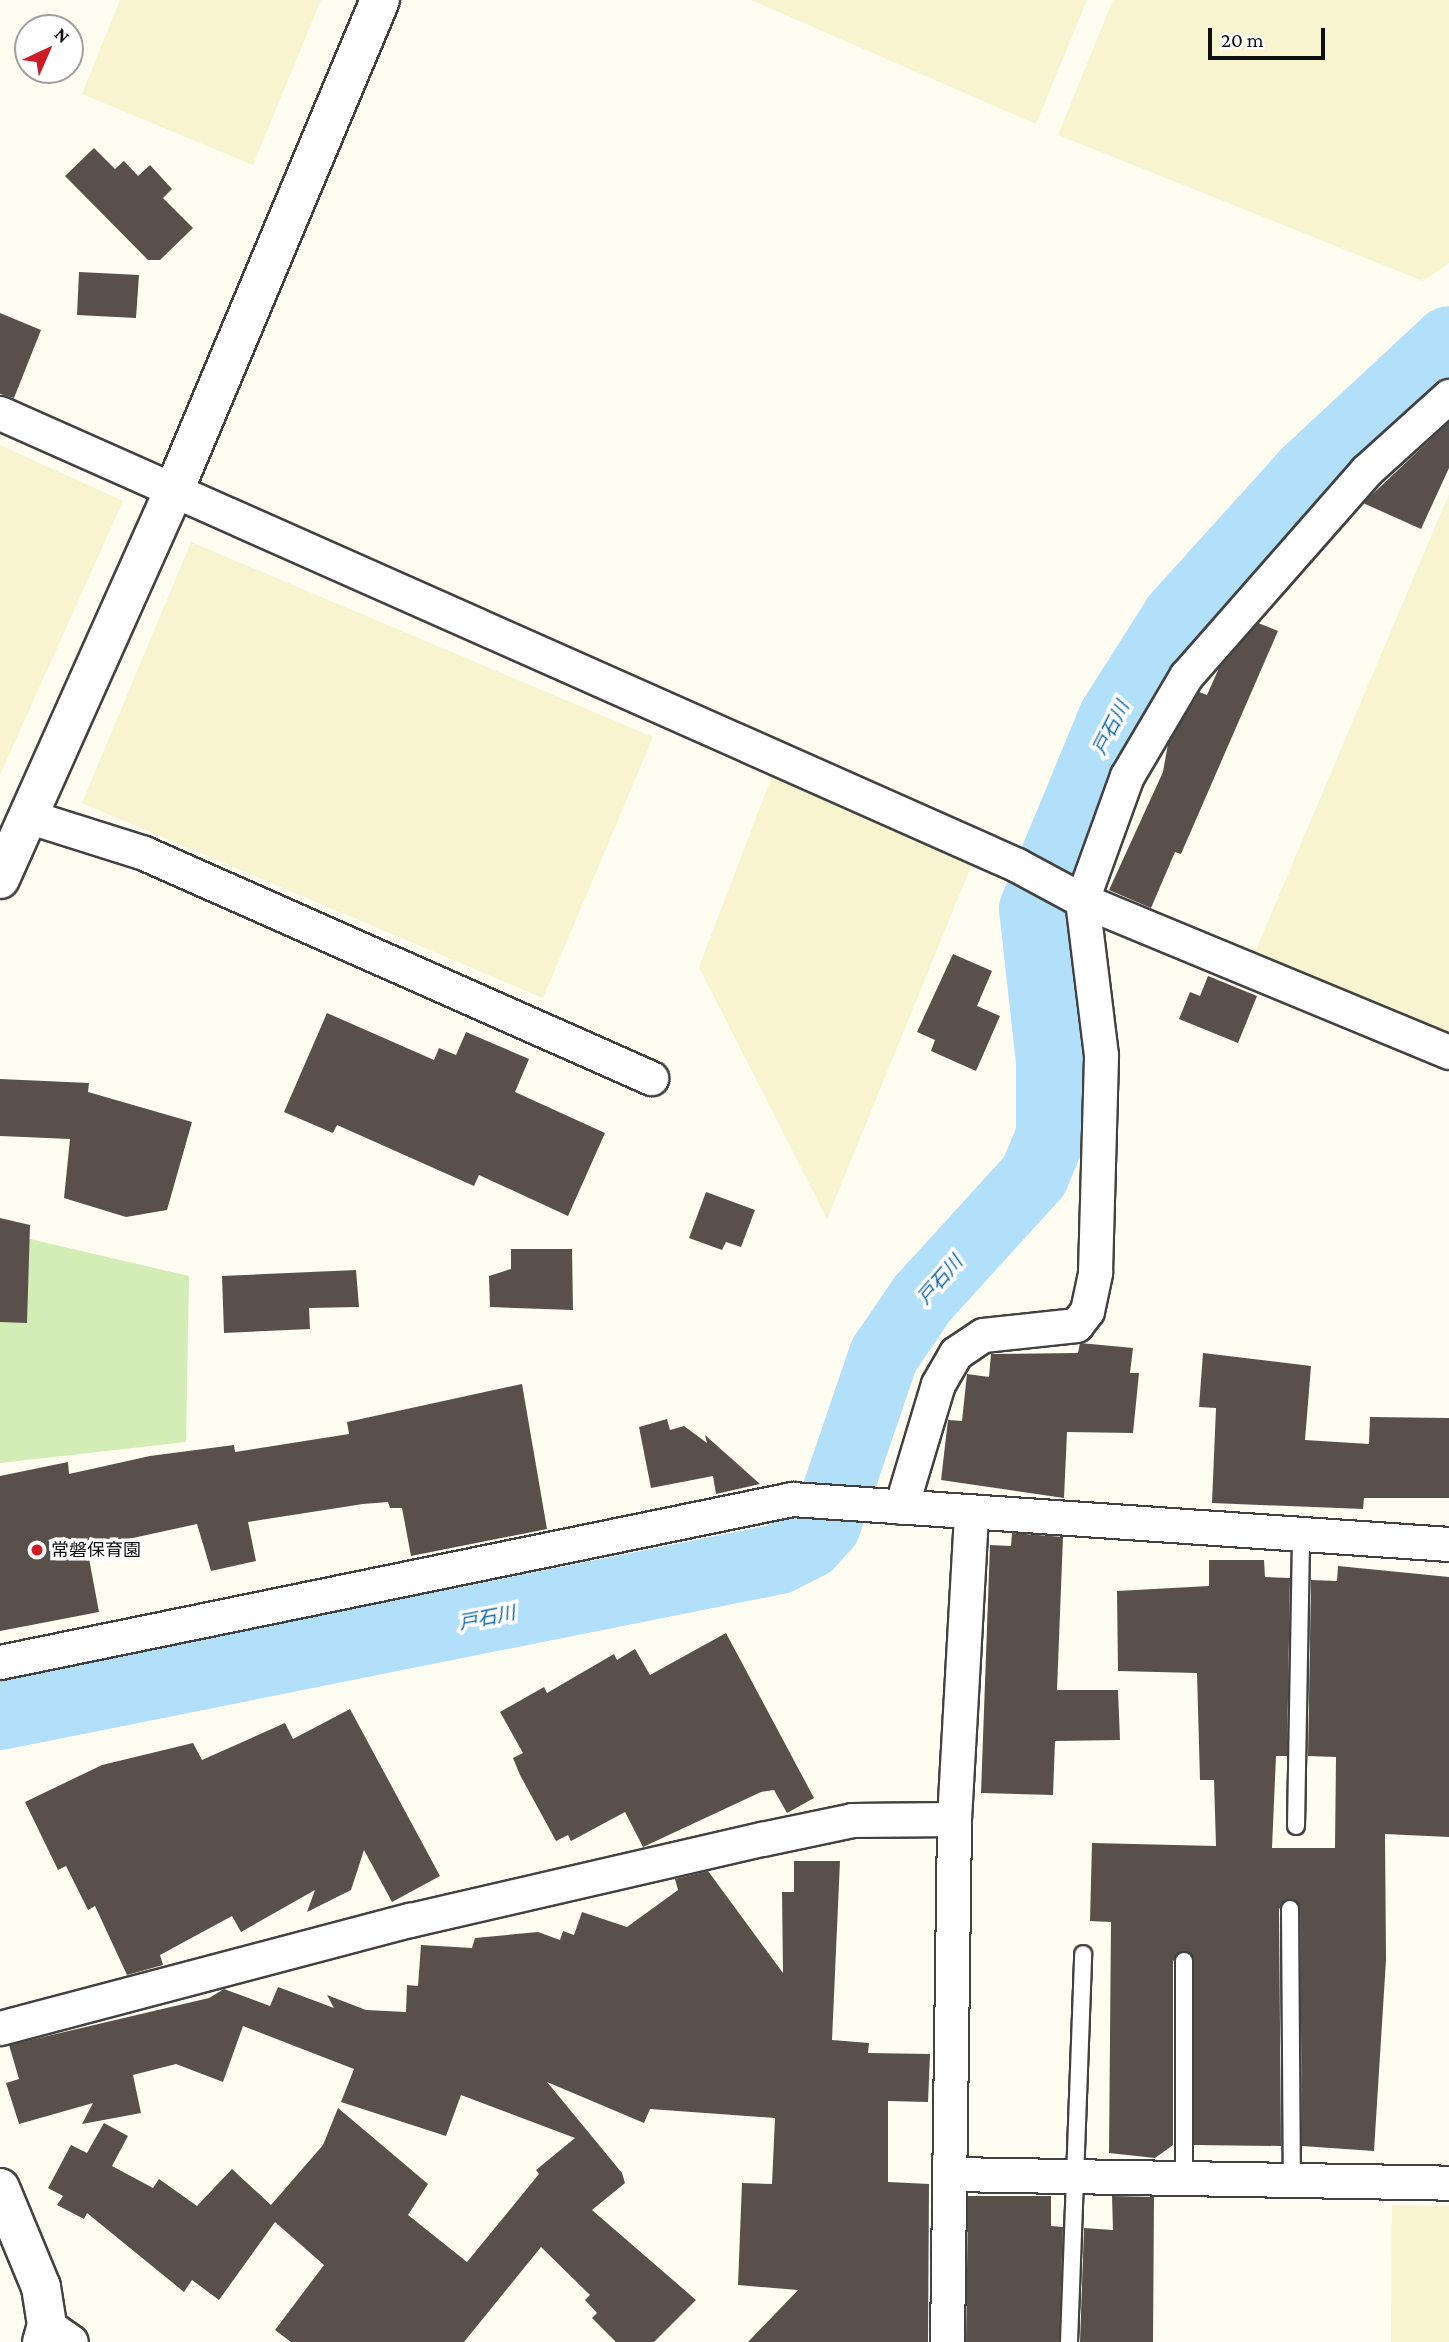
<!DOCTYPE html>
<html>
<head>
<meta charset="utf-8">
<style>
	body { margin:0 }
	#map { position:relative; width:1449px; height:2342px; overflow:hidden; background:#fffcf2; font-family:"Crimson Pro","Noto Sans JP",serif }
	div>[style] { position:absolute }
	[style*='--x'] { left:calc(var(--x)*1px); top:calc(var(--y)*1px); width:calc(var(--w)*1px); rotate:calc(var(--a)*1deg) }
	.farmland>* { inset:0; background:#f8f4cf }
	.green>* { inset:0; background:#d4edb7 }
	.river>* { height:70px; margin:-35px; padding:0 35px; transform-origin:35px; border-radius:35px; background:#b2e0fb }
	.building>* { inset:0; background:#59504b }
	.roads { filter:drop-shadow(2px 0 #424242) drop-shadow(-2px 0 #424242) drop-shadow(0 2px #424242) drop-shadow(0 -2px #424242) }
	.service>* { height:16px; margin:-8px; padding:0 8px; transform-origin:8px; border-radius:8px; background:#fff }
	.minor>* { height:33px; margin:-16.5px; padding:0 16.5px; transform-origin:16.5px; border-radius:16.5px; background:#fff }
	.tertiary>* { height:38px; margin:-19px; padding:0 19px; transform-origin:19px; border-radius:19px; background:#fff }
	.dots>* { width:19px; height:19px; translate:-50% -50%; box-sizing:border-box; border:4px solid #fff; border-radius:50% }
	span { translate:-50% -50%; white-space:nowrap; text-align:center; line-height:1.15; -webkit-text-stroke:7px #fff; paint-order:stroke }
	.poi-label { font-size:18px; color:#0f0f0f }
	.left { translate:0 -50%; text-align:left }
	.water-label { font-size:19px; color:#0d68ad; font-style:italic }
	.north { position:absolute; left:14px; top:14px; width:70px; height:70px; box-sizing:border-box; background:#fff; border:2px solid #9f9f9f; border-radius:50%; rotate:44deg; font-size:19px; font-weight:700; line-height:28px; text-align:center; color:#0f0f0f }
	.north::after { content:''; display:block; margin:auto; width:24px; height:32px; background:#cc1b25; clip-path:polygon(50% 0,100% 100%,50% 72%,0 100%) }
	.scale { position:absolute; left:1208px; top:28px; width:117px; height:32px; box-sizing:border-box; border:4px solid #0f0f0f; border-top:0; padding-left:9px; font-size:21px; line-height:24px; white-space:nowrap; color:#0f0f0f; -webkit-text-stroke:5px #fff; paint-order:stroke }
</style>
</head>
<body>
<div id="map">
	<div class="farmland">
		<div style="clip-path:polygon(120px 0,321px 0,253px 165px,82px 94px)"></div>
		<div style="clip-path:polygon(751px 0,1087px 0,1036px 124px)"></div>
		<div style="clip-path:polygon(1113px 0,1449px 0,1449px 263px,1423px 281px,1058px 135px)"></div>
		<div style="clip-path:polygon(0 445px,123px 501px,0 775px)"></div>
		<div style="clip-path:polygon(1449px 494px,1449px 1041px,1253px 957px)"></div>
		<div style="clip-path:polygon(191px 542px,653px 737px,543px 998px,82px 803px)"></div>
		<div style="clip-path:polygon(772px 776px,972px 864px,827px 1219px,699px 967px)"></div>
		<div style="clip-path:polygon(1392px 2205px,1449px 2206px,1449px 2342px,1391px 2342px)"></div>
	</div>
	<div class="green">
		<div style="clip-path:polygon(0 1232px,189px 1276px,186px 1442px,0 1463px)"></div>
	</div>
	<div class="river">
		<div style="--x:0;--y:1715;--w:794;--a:-11.32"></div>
		<div style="--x:779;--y:1559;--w:34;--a:-27"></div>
		<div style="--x:809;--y:1544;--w:25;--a:-48"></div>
		<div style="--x:826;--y:1525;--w:180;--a:-71.2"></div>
		<div style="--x:884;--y:1355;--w:69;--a:-55.6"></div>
		<div style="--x:923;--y:1298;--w:165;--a:-47.7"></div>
		<div style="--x:1034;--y:1176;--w:43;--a:-67"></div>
		<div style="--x:1051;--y:1136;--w:74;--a:-90"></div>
		<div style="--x:1051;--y:1062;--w:154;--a:-96.3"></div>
		<div style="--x:1034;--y:909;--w:207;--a:-67.5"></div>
		<div style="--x:1113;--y:718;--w:120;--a:-57.6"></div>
		<div style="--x:1177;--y:617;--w:193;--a:-47.9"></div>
		<div style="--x:1306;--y:474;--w:195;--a:-42.9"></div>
	</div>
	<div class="building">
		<div style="clip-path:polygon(94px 148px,115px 169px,124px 161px,138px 176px,150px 165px,172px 189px,163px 198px,193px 228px,160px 260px,148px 260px,65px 176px)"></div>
		<div style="clip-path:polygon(79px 272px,139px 275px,136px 318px,77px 315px)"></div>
		<div style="clip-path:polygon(0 313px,41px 330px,14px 398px,0 394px)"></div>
		<div style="clip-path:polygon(1449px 422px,1449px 468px,1421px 529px,1363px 503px)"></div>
		<div style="clip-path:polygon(1258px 623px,1278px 631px,1181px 854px,1175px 852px,1151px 908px,1109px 890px,1163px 772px,1168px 744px,1199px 692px,1207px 695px,1219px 668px)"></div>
		<div style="clip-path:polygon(953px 954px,992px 971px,977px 1006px,1000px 1016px,976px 1071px,931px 1051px,935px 1040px,917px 1032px)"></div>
		<div style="clip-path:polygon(1208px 976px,1257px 996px,1238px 1043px,1179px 1019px,1190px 992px,1200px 996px)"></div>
		<div style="clip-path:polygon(327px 1013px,434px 1060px,439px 1048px,456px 1055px,466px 1032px,529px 1059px,515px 1092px,605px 1133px,568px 1216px,479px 1175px,474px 1186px,337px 1125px,333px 1133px,284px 1112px)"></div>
		<div style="clip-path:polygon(0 1079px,89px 1083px,88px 1092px,192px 1122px,167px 1210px,126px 1217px,64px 1198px,70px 1139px,0 1136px)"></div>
		<div style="clip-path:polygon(706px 1192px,755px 1210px,741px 1247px,726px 1242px,722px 1250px,689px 1238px)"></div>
		<div style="clip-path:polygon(0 1218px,30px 1225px,27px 1323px,0 1322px)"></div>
		<div style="clip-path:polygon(511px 1249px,572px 1249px,573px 1310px,490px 1307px,489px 1276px,511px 1269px)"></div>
		<div style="clip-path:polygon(356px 1270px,359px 1307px,309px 1308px,310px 1329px,224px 1333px,222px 1276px)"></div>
		<div style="clip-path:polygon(1080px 1343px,1133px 1348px,1130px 1373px,1139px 1373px,1133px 1433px,1067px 1432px,1064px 1498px,941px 1480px,948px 1420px,962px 1421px,967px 1374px,989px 1377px,991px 1354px,1078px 1353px)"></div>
		<div style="clip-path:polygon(1203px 1353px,1311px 1366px,1305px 1440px,1369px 1444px,1370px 1417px,1449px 1418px,1449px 1498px,1364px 1498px,1363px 1509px,1212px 1503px,1216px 1408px,1199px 1407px)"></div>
		<div style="clip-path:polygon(522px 1384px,547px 1529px,411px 1556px,402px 1508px,390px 1508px,388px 1502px,363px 1504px,248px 1522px,256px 1561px,211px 1571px,197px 1524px,87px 1548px,99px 1612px,0 1631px,0 1476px,68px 1462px,69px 1474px,150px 1456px,234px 1445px,235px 1452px,349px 1434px,347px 1422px)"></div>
		<div style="clip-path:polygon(667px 1419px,670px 1430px,684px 1426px,707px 1443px,705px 1435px,760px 1484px,716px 1494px,713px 1476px,651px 1488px,639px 1427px)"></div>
		<div style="clip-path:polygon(1012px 1533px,1063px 1537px,1057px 1690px,1118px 1690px,1120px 1740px,1055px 1741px,1053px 1795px,981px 1793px,990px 1545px,1011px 1546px)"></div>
		<div style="clip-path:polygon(1209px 1560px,1264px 1560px,1265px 1577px,1290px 1578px,1287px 1756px,1276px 1756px,1272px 1848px,1335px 1848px,1336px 1757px,1308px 1756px,1311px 1580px,1337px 1581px,1338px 1566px,1449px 1577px,1449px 1837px,1385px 1834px,1386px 1960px,1374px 2151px,1302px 2146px,1300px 1909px,1289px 1899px,1279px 1909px,1281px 2146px,1194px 2145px,1194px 1961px,1183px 1951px,1173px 1961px,1173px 2145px,1155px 2158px,1109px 2153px,1111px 1922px,1090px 1921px,1092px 1843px,1216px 1846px,1214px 1780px,1200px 1780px,1197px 1673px,1118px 1671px,1117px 1591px,1209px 1586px)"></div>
		<div style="clip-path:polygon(726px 1633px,814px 1798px,787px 1813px,774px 1790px,761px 1792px,643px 1847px,625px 1812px,571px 1841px,568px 1835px,556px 1841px,520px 1775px,513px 1758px,523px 1753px,500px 1712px,544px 1687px,547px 1693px,614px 1654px,617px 1660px,635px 1649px,650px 1675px)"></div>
		<div style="clip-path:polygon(350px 1709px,440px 1876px,392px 1902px,364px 1850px,351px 1890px,307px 1912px,315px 1890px,241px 1932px,232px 1916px,160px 1955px,163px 1965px,127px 1975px,95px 1906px,88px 1910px,66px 1866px,58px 1870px,25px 1802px,102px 1765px,193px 1743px,202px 1760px,285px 1723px,293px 1739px)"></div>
		<div style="clip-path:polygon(794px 1861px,840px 1861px,832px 2040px,869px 2043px,868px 2053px,930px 2054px,928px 2102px,888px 2101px,888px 2182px,929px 2184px,928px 2342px,748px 2342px,798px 2290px,738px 2285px,742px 2183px,772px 2184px,775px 2118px,650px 2109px,644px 2123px,547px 2082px,622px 2173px,625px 2183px,592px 2210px,696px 2300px,654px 2342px,616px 2342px,592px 2318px,597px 2313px,585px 2300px,590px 2295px,541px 2247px,464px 2342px,291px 2342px,275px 2330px,324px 2265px,275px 2222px,219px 2300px,192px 2280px,184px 2292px,87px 2213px,84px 2219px,57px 2205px,63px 2196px,48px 2188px,71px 2145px,87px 2153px,104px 2123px,128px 2136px,112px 2166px,153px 2188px,159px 2179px,197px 2206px,232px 2169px,271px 2205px,323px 2145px,338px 2108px,428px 2184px,408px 2215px,467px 2262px,539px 2174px,536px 2170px,575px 2138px,461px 2095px,446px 2136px,341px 2102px,354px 2069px,243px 2026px,223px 2082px,176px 2064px,133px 2075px,141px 2113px,82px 2124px,93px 2103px,19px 2124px,6px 2083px,19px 2079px,9px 2045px,209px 1998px,224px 1989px,270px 2006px,278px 1987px,334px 2008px,327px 1995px,366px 2010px,406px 2012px,407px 1985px,418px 1986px,421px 1945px,472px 1948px,475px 1938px,538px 1932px,560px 1940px,563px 1931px,574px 1935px,582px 1912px,627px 1927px,678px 1890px,675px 1879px,708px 1871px,783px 1973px,782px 1892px,794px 1892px)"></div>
		<div style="clip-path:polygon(968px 2196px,1051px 2196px,1051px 2226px,1063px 2227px,1059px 2342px,966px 2342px)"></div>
		<div style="clip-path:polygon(1112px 2196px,1154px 2197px,1153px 2342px,1080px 2342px,1084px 2228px,1113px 2230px)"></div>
	</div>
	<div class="roads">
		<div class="service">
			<div style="--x:1296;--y:1826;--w:292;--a:-89"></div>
			<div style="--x:1290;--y:1909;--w:272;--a:89.6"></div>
			<div style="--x:1184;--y:1961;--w:215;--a:90"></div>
			<div style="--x:1069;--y:2342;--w:388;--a:-87.9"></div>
		</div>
		<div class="minor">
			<div style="--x:0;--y:413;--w:1113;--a:23.96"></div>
			<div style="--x:1017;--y:865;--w:74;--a:28.3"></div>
			<div style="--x:1082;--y:900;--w:397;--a:22.5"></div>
			<div style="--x:27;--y:816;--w:123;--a:17.5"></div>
			<div style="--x:144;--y:853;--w:555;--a:23.93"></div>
			<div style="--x:901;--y:1507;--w:128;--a:-73.3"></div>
			<div style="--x:938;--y:1384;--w:36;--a:-60"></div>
			<div style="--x:956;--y:1353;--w:32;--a:-34"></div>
			<div style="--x:983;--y:1335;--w:94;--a:-6.1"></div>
			<div style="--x:1076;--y:1325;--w:18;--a:-52"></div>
			<div style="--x:1087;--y:1311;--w:40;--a:-78"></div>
			<div style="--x:1095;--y:1272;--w:217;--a:-88.4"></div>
			<div style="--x:1101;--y:1055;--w:156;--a:-97"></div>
			<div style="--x:1082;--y:900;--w:132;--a:-70.1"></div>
			<div style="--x:1127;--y:776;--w:116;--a:-59.5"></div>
			<div style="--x:1186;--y:676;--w:273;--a:-48.7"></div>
			<div style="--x:1366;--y:471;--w:112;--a:-42.1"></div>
			<div style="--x:0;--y:1662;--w:809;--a:-11.63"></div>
			<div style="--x:792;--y:1499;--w:659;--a:3.92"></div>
			<div style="--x:0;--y:2028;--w:424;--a:-14.8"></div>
			<div style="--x:410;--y:1920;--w:361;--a:-13"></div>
			<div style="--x:762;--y:1839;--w:92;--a:-11.9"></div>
			<div style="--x:852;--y:1820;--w:102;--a:-0.6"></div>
			<div style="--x:951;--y:2174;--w:498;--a:1"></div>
			<div style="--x:47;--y:2325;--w:29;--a:35"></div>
			<div style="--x:947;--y:2342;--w:523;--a:-89.23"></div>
			<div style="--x:954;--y:1819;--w:307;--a:-86.8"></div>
		</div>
		<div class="tertiary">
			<div style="--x:0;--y:879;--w:428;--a:-65.9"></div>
			<div style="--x:175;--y:488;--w:529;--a:-67.21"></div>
			<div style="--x:0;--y:2188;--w:107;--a:67.5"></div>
			<div style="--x:41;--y:2287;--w:38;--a:81"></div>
			<div style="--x:47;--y:2325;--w:18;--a:106"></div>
		</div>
	</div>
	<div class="dots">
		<div style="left:37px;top:1550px;background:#cc1b25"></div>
	</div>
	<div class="poi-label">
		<span class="left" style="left:51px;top:1550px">常磐保育園</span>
	</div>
	<div class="water-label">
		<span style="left:1111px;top:728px;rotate:-63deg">戸石川</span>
		<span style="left:940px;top:1280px;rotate:-49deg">戸石川</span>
		<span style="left:487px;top:1618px;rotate:-11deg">戸石川</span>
	</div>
	<div class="north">N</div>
	<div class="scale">20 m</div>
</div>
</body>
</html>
